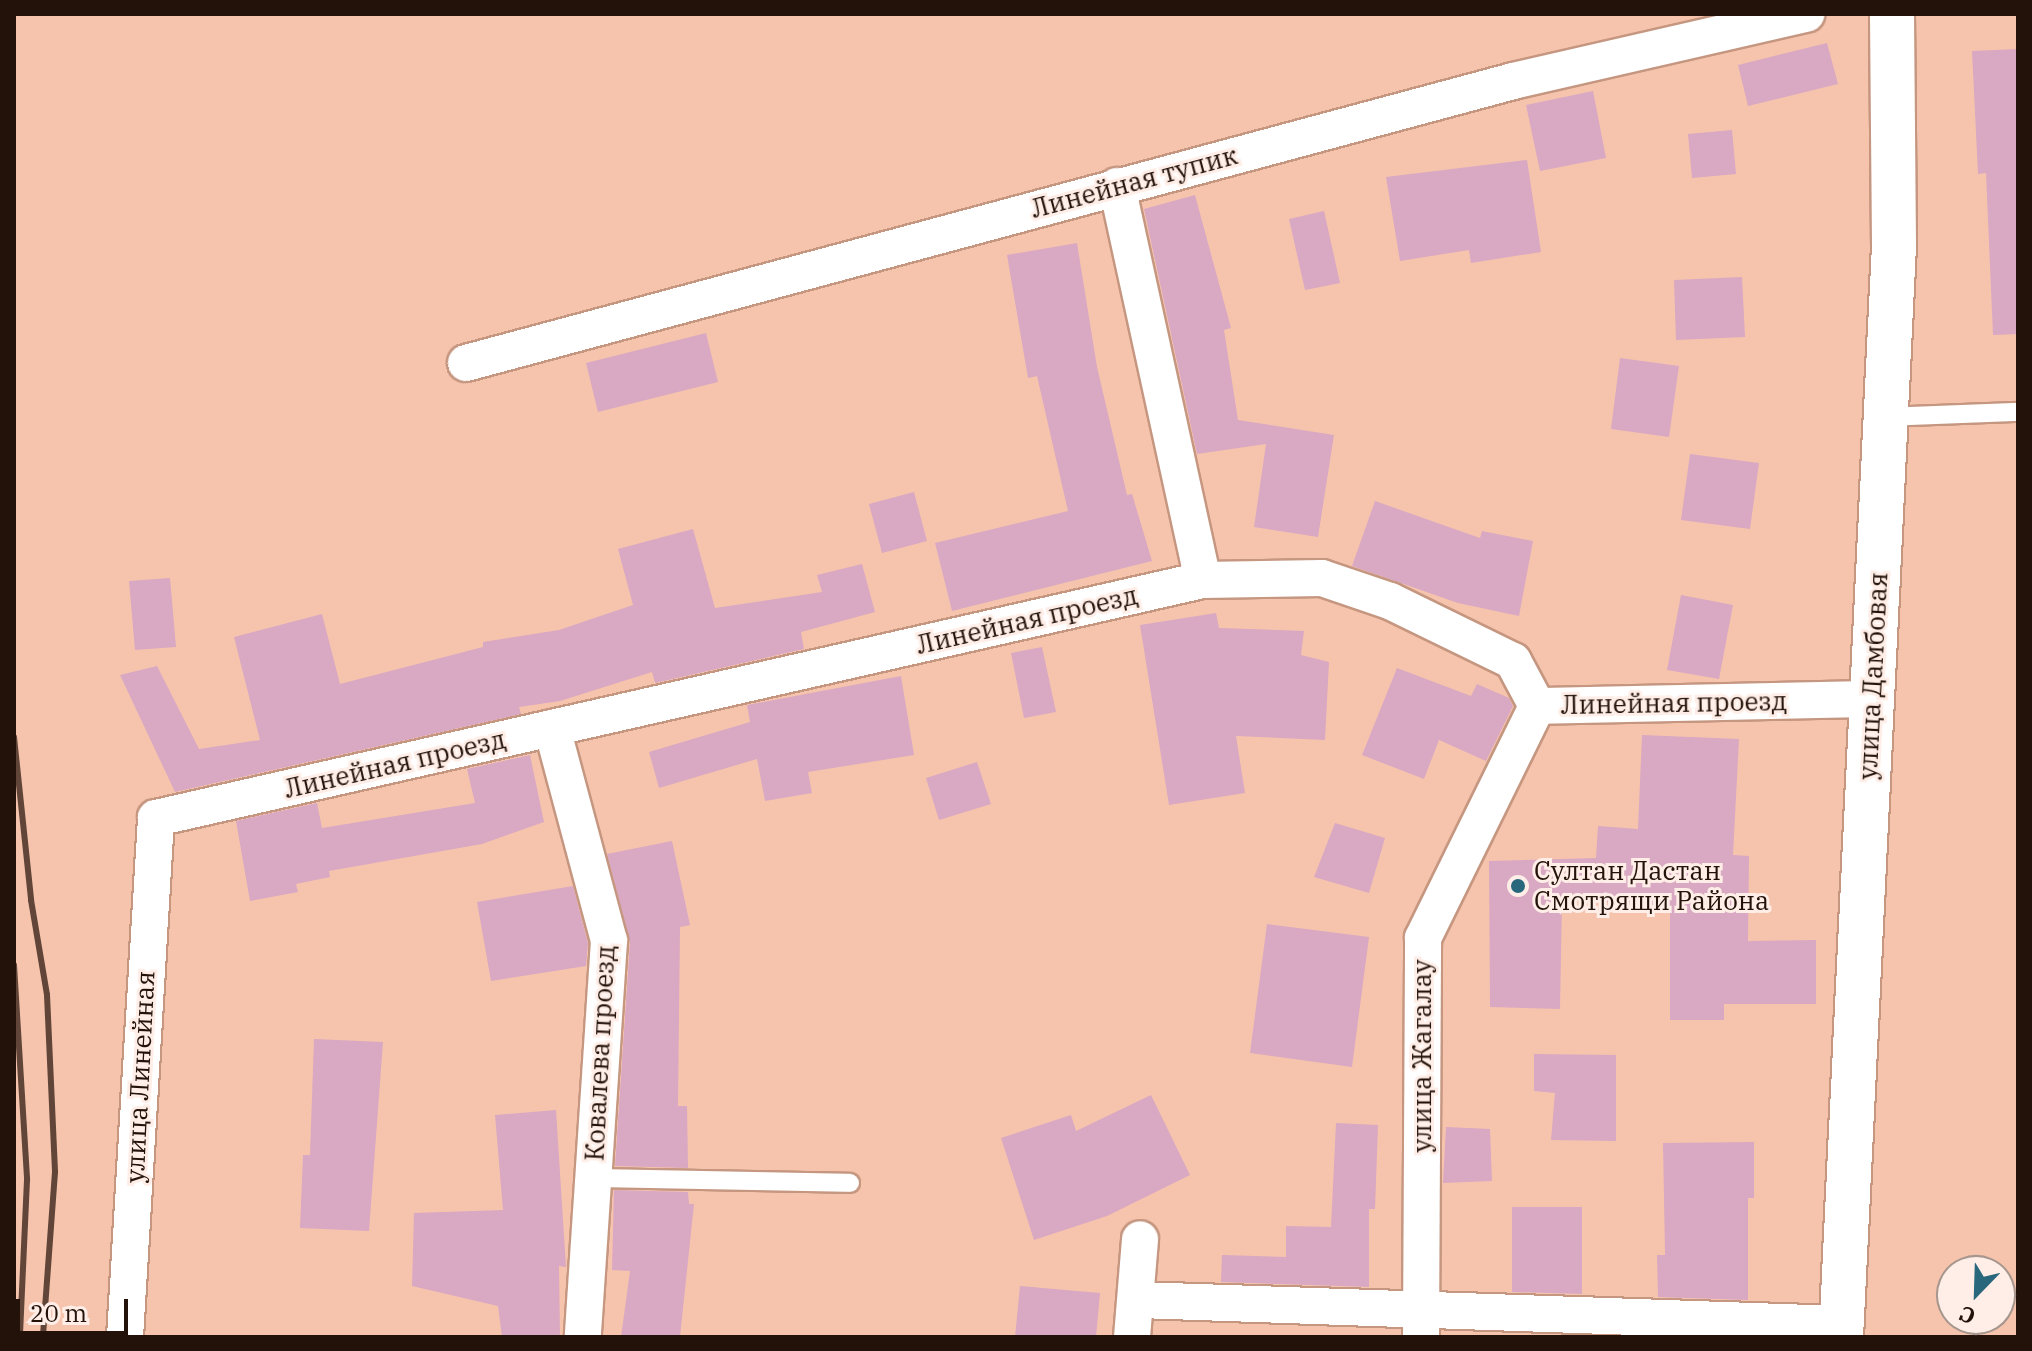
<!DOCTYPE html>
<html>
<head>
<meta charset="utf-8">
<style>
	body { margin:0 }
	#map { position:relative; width:2032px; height:1351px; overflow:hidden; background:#f6c4ad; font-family:"IBM Plex Serif",serif }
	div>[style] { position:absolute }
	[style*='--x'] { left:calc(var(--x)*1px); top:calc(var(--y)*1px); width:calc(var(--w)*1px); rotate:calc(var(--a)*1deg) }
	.building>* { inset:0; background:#d9a8c2 }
	.roads { filter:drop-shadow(2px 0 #c59680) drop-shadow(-2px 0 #c59680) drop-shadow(0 2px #c59680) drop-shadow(0 -2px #c59680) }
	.lane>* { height:18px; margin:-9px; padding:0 9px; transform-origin:9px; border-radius:9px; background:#fff }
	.street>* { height:36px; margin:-18px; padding:0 18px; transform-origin:18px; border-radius:18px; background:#fff }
	.secondary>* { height:44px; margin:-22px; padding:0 22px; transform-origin:22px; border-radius:22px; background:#fff }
	.rail>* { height:6px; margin:-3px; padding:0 3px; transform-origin:3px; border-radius:3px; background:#604538 }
	.dots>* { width:22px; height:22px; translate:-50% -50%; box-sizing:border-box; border:4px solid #feeee7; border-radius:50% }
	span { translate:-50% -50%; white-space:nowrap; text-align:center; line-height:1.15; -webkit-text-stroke:6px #feeee7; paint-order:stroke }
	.street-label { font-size:26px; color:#231209 }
	.poi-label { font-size:26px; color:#231209 }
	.left { translate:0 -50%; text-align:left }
	.frame { position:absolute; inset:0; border:16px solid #231209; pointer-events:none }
	.north { position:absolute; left:1936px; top:1255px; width:80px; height:80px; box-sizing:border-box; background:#feeee7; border:2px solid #a6968e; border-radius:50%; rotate:203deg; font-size:22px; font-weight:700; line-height:32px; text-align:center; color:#231209 }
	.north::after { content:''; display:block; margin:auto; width:28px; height:36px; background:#29677d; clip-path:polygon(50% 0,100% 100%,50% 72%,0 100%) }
	.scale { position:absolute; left:16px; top:1299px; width:112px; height:36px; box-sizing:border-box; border:4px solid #231209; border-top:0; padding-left:10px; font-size:24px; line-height:28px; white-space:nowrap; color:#231209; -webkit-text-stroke:6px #feeee7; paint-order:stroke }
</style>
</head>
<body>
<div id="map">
	<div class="building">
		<div style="clip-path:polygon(1827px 43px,1838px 84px,1748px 106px,1738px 65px)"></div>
		<div style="clip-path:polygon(2018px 49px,2018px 334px,1993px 335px,1986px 173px,1978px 174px,1972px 51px)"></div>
		<div style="clip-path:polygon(1593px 91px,1606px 158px,1540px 171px,1526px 105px)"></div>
		<div style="clip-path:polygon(1732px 130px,1736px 174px,1692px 178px,1688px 134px)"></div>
		<div style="clip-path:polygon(1527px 160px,1541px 252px,1471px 263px,1469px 250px,1400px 261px,1386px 177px)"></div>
		<div style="clip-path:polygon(1195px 195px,1231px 328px,1224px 330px,1238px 420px,1334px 435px,1318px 537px,1254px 527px,1266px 444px,1197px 454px,1144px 209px)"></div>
		<div style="clip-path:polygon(1324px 211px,1340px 283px,1305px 290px,1289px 219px)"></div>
		<div style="clip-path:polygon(1077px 243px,1097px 367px,1127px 495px,1132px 494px,1152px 561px,952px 611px,935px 543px,1068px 511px,1037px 376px,1028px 378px,1007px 255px)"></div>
		<div style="clip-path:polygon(1742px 277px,1745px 337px,1676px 340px,1674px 280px)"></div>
		<div style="clip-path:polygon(706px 333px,718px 382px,598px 412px,586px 363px)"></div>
		<div style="clip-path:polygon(1620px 358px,1679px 366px,1669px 437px,1611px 429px)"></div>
		<div style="clip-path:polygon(1690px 454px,1759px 463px,1750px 529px,1681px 520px)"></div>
		<div style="clip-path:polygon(914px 492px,927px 541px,882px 553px,869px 504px)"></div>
		<div style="clip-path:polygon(1375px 501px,1480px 538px,1482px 531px,1533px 541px,1519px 616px,1458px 603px,1352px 566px)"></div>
		<div style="clip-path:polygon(693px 529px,715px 608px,822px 592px,817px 575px,862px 564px,875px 612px,801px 632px,804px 649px,655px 683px,652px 672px,560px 701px,519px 707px,521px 714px,175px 792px,120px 675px,157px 666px,199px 749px,260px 740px,234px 637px,322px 614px,340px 684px,483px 647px,483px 642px,559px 630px,633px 605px,618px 549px)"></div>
		<div style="clip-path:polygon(170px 578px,176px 647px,135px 650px,129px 581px)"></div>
		<div style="clip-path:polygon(1681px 595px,1733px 605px,1719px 679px,1667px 670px)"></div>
		<div style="clip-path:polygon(1216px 613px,1219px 628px,1304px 631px,1301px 655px,1329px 662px,1325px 740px,1236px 736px,1245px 793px,1169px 805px,1140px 625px)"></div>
		<div style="clip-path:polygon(1042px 647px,1056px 712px,1024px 718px,1011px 653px)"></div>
		<div style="clip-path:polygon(1397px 668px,1471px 696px,1477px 684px,1509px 698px,1513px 706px,1486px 761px,1439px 740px,1424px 779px,1362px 755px)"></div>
		<div style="clip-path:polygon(901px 676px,914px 755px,808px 772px,812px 793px,765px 801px,757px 759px,659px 788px,649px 752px,750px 722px,747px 705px)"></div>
		<div style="clip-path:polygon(1642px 735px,1739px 739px,1733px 855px,1749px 856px,1748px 941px,1816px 940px,1816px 1004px,1724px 1004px,1724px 1020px,1670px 1020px,1670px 906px,1562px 899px,1560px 1009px,1490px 1007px,1489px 861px,1596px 858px,1598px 826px,1638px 829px)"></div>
		<div style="clip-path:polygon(530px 755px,544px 822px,482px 844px,329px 871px,330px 877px,296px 884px,298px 892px,250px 901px,236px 821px,317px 803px,322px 828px,475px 803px,467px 769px)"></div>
		<div style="clip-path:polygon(977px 762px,991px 804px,939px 820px,926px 778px)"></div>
		<div style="clip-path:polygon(1335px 823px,1385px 838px,1369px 893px,1314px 877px)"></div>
		<div style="clip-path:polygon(672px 841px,690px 925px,680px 927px,678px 1106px,687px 1106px,688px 1168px,615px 1166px,630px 942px,607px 854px)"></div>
		<div style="clip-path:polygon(573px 886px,588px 943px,586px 966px,491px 981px,477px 902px)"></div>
		<div style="clip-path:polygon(1267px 924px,1369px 937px,1352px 1067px,1250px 1053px)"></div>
		<div style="clip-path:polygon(314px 1039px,383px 1042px,369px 1231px,300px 1228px,303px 1155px,310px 1155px)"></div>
		<div style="clip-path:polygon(1534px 1054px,1616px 1055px,1616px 1141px,1551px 1140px,1555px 1093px,1534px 1091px)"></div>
		<div style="clip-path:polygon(1151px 1095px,1190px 1175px,1107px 1216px,1034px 1240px,1001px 1138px,1071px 1115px,1076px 1131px)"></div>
		<div style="clip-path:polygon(556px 1110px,566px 1267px,559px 1266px,560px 1337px,502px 1337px,498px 1306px,412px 1286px,414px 1213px,503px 1210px,495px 1115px)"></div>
		<div style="clip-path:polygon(1336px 1123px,1378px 1125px,1375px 1209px,1369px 1209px,1369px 1287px,1221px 1282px,1222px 1255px,1286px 1257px,1286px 1226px,1331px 1227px)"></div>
		<div style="clip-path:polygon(1446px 1127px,1490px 1129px,1492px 1181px,1443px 1183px)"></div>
		<div style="clip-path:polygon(1754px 1142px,1754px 1198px,1748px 1198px,1748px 1300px,1658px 1297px,1657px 1255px,1665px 1255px,1663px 1143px)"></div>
		<div style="clip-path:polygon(614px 1190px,688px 1192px,689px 1204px,694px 1204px,680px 1337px,621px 1337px,630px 1271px,612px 1270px)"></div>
		<div style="clip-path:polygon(1512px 1207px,1582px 1207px,1582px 1294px,1512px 1292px)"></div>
		<div style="clip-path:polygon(1020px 1286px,1100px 1293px,1096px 1337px,1015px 1337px)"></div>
	</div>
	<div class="roads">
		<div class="lane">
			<div style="--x:1886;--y:417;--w:132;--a:-2.2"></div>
			<div style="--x:593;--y:1178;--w:257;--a:1.1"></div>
		</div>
		<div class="street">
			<div style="--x:1117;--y:186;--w:403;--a:77.7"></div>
			<div style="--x:466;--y:363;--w:1084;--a:-15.07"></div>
			<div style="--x:1513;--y:81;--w:301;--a:-12.9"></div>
			<div style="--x:552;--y:728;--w:220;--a:75"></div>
			<div style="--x:609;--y:941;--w:397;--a:93.8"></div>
			<div style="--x:1139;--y:1300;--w:702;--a:1.96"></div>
			<div style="--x:125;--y:1337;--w:520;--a:-86.58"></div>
			<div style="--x:156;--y:818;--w:1074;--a:-12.81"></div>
			<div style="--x:1203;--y:580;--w:119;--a:-1"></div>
			<div style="--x:1322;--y:578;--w:72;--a:18.7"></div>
			<div style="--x:1390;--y:601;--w:137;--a:26"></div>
			<div style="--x:1513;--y:661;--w:51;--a:61.9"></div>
			<div style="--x:1537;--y:706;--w:335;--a:-1.2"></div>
			<div style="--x:1132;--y:1337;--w:98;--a:-85.3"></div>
			<div style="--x:1421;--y:1337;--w:399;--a:-89.7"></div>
			<div style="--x:1423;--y:938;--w:258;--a:-63.8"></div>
		</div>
		<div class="secondary">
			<div style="--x:1841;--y:1337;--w:1094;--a:-87.22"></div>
			<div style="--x:1894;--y:244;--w:230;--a:-90.5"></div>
		</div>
	</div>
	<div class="rail">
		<div style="--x:14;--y:737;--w:164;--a:84"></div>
		<div style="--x:31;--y:900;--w:96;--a:80.4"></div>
		<div style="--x:47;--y:995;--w:177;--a:87.4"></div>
		<div style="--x:55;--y:1172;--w:165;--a:94.2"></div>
		<div style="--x:14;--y:965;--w:215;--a:86.5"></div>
		<div style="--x:27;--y:1180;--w:157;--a:92.6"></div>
	</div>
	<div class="dots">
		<div style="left:1518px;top:886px;background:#29677d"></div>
	</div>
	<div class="street-label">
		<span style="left:1134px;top:182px;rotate:-15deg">Линейная тупик</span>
		<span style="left:1027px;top:620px;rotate:-13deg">Линейная проезд</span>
		<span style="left:1873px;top:676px;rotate:-87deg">улица Дамбовая</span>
		<span style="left:1674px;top:703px;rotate:-1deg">Линейная проезд</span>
		<span style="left:395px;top:764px;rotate:-13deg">Линейная проезд</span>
		<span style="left:600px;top:1053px;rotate:-87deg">Ковалева проезд</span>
		<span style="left:1422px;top:1056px;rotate:-90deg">улица Жагалау</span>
		<span style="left:140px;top:1077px;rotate:-87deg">улица Линейная</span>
	</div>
	<div class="poi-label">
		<span class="left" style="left:1534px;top:886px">Султан Дастан<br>Смотрящи Района</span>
	</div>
	<div class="frame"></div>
	<div class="north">С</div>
	<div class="scale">20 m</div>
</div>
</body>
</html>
